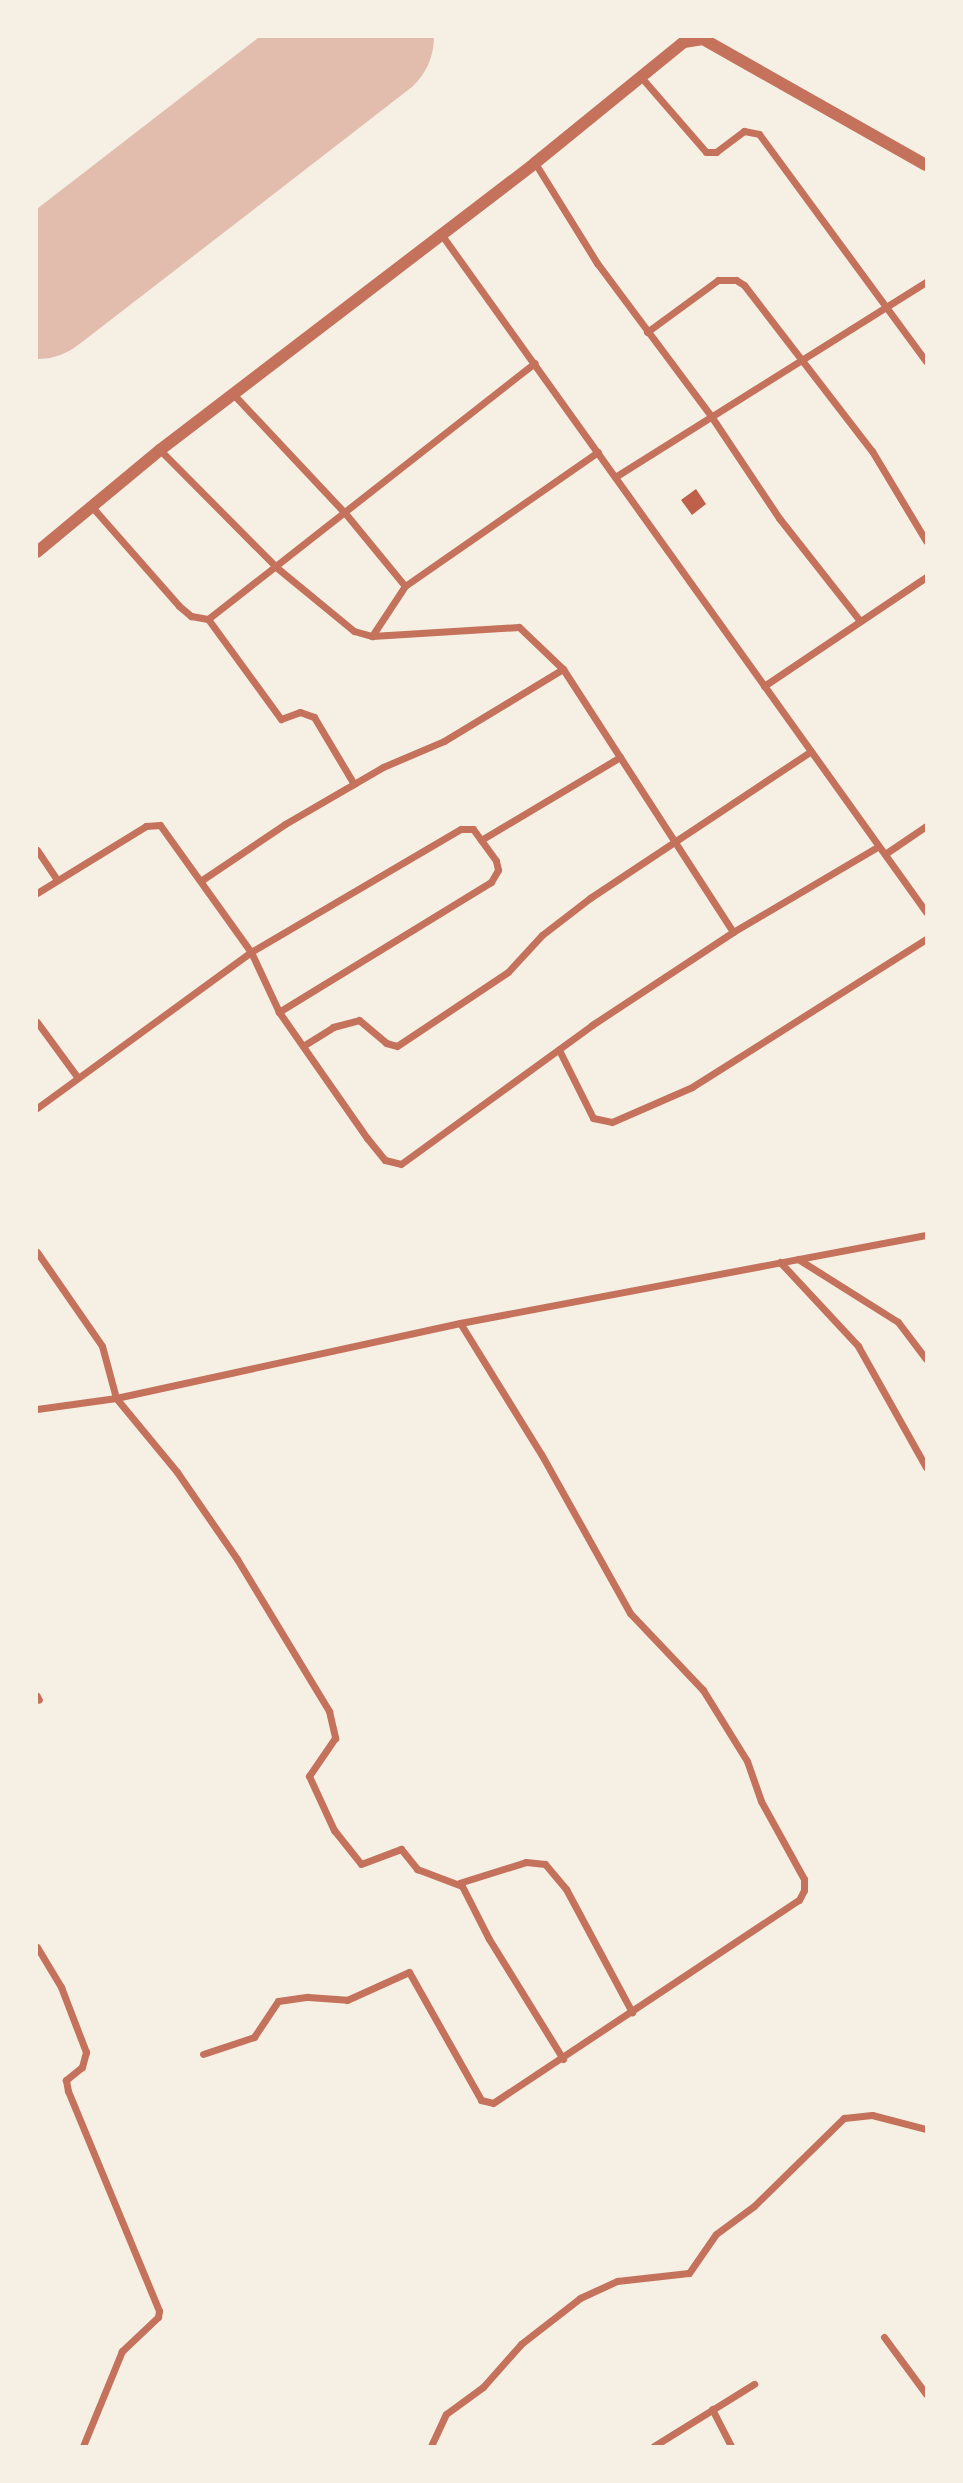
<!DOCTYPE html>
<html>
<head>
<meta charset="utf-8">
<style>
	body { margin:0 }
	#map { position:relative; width:963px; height:2483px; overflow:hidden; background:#f6efe4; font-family:"Nunito Sans",sans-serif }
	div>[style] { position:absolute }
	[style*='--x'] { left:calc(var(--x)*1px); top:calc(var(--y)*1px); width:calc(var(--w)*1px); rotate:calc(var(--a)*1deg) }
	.runway>* { height:133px; margin:-66.5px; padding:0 66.5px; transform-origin:66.5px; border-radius:66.5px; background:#e2bdae }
	.building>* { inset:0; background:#bf614a }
	.minor>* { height:7px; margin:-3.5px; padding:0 3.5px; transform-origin:3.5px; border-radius:3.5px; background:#c5725c }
	.tertiary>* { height:12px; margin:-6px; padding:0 6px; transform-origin:6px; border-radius:6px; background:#c5725c }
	span { translate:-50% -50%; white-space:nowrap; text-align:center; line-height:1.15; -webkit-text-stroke:5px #f6efe4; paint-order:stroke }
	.frame { position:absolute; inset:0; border:38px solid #f6efe4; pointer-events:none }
</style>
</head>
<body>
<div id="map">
	<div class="runway">
		<div style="--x:37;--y:292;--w:417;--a:-37.7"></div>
	</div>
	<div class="building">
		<div style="clip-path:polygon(696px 489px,706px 504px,692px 515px,681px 500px)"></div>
	</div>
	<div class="minor">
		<div style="--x:641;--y:77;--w:99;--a:49.1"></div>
		<div style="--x:706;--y:152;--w:10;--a:0"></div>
		<div style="--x:716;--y:152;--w:35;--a:-37"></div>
		<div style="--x:744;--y:131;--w:15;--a:11"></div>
		<div style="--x:759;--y:134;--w:282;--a:53.7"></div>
		<div style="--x:535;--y:163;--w:118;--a:58.2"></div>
		<div style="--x:597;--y:263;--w:191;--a:53.3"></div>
		<div style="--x:711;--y:416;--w:123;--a:56.3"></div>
		<div style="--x:779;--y:518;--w:131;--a:51.8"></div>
		<div style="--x:441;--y:234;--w:834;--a:54.42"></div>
		<div style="--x:647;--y:332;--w:88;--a:-36.2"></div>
		<div style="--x:718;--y:280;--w:18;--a:0"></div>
		<div style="--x:736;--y:280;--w:9;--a:32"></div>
		<div style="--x:744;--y:285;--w:210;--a:52.4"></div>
		<div style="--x:872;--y:451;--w:105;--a:59"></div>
		<div style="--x:235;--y:396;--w:161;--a:46.8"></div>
		<div style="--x:345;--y:513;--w:94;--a:50.6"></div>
		<div style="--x:160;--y:450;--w:165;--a:45.2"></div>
		<div style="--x:276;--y:567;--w:101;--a:39.4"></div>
		<div style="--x:354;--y:631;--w:19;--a:16"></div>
		<div style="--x:372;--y:636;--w:147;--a:-3.5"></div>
		<div style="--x:519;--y:627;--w:61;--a:43.7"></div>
		<div style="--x:563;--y:669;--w:313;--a:57.1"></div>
		<div style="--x:733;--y:932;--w:169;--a:-30.5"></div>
		<div style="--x:615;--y:477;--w:367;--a:-32.1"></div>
		<div style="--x:93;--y:508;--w:130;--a:48.7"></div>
		<div style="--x:179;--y:606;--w:16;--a:40"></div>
		<div style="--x:191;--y:616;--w:17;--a:10"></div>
		<div style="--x:208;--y:619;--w:415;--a:-38.1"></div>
		<div style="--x:208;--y:619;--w:124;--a:53.9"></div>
		<div style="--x:281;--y:719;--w:20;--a:-20"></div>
		<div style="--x:300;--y:712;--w:15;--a:20"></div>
		<div style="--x:314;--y:717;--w:78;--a:59.2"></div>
		<div style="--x:372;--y:636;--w:60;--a:-56.6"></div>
		<div style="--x:405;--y:586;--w:235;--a:-34.8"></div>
		<div style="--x:764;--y:686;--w:195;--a:-33.9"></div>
		<div style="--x:481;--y:840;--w:162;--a:-30.8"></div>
		<div style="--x:37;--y:850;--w:34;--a:56"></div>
		<div style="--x:885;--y:854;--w:50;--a:-34.3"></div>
		<div style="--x:202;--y:880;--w:100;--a:-34"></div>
		<div style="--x:285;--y:824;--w:113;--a:-30.2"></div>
		<div style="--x:383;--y:767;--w:66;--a:-23.1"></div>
		<div style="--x:444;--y:741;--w:139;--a:-31.2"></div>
		<div style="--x:37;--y:893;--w:128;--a:-31.6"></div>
		<div style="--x:146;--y:826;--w:14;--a:-4"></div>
		<div style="--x:160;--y:825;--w:156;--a:54.4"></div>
		<div style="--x:251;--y:952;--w:66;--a:65"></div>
		<div style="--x:279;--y:1012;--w:154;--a:55.1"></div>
		<div style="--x:367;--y:1138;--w:28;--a:51"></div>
		<div style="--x:385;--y:1160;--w:16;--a:14"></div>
		<div style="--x:401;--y:1164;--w:236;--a:-36"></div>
		<div style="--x:592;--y:1025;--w:169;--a:-33.4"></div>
		<div style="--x:37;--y:1022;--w:69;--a:53.8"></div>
		<div style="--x:303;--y:1046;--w:36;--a:-32"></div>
		<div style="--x:333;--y:1027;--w:27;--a:-15"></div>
		<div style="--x:359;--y:1020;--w:35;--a:40"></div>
		<div style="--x:386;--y:1043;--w:11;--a:15"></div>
		<div style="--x:397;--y:1046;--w:133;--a:-33.7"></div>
		<div style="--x:508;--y:972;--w:50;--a:-47.4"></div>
		<div style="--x:542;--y:935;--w:61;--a:-37.6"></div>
		<div style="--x:590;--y:898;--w:265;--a:-33.6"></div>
		<div style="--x:559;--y:1050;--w:76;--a:63.4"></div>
		<div style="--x:593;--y:1118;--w:19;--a:12"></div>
		<div style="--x:612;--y:1122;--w:87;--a:-23.6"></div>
		<div style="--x:692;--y:1087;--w:277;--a:-32.3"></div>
		<div style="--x:37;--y:1108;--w:265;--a:-36.1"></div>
		<div style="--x:251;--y:952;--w:243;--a:-30.4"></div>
		<div style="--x:461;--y:829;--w:12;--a:0"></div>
		<div style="--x:473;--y:829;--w:39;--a:54"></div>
		<div style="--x:496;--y:861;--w:9;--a:77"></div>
		<div style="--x:498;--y:870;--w:14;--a:120"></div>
		<div style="--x:491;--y:882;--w:249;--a:148.5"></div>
		<div style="--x:37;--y:1252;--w:114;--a:55.3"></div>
		<div style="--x:102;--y:1346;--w:54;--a:74.9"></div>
		<div style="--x:116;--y:1398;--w:96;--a:50.5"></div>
		<div style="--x:177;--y:1472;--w:106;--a:55.4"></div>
		<div style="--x:237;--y:1559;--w:178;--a:58.8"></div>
		<div style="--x:329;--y:1711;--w:28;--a:77"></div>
		<div style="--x:335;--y:1738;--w:46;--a:124.4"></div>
		<div style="--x:309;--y:1776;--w:60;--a:65.2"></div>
		<div style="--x:334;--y:1830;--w:43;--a:51.5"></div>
		<div style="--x:361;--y:1864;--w:43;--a:-20.6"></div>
		<div style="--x:401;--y:1849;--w:26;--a:51"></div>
		<div style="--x:417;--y:1869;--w:48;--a:20.7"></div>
		<div style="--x:462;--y:1886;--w:59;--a:63"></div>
		<div style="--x:489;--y:1939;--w:141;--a:58.3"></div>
		<div style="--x:798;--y:1259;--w:118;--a:32.2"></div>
		<div style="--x:898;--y:1322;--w:46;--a:52.9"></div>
		<div style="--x:780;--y:1262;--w:115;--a:47.1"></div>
		<div style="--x:858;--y:1346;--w:139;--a:60.7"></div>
		<div style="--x:37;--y:1409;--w:80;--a:-7.9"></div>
		<div style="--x:116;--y:1398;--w:352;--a:-12.3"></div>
		<div style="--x:460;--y:1323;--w:474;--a:-10.7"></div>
		<div style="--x:37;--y:1696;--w:4;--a:63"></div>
		<div style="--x:459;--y:1883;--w:70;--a:-17.4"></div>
		<div style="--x:526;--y:1862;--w:19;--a:6"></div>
		<div style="--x:545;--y:1864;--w:33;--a:50"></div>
		<div style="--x:566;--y:1889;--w:140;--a:61.8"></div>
		<div style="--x:37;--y:1947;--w:47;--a:59"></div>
		<div style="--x:61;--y:1987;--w:70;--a:69"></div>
		<div style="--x:86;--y:2052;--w:16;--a:105"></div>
		<div style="--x:82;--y:2067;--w:21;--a:141"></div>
		<div style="--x:66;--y:2080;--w:11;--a:80"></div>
		<div style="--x:68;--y:2091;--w:238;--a:67.5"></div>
		<div style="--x:159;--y:2311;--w:6;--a:99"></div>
		<div style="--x:158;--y:2317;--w:50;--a:136.6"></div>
		<div style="--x:122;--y:2351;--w:103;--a:112.3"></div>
		<div style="--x:203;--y:2054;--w:54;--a:-18.4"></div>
		<div style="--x:254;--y:2037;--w:43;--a:-56.3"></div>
		<div style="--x:278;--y:2001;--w:30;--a:-8"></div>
		<div style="--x:308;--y:1997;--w:39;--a:4"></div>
		<div style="--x:347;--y:2000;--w:68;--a:-24.3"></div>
		<div style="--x:409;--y:1972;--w:147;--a:60.6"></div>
		<div style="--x:481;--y:2100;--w:12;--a:14"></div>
		<div style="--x:493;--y:2103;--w:367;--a:-33.6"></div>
		<div style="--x:799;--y:1900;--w:11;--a:-63"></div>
		<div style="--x:804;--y:1890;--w:11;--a:-90"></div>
		<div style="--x:804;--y:1879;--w:89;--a:-118.9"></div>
		<div style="--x:761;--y:1801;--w:42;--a:-109.3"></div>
		<div style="--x:747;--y:1761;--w:84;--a:-121.8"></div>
		<div style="--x:703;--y:1690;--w:106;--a:-133.5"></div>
		<div style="--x:630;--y:1613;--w:182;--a:-119.2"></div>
		<div style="--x:541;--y:1454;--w:154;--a:-121.7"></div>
		<div style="--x:884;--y:2337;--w:71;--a:53.6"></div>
		<div style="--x:712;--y:2409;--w:42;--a:62.8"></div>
		<div style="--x:431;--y:2446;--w:35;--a:-65"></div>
		<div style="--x:446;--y:2414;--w:46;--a:-36.1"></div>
		<div style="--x:483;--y:2387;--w:57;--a:-48.5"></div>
		<div style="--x:521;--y:2344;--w:75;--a:-37.9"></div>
		<div style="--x:580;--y:2298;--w:41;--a:-24.7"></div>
		<div style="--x:617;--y:2281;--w:72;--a:-6.3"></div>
		<div style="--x:689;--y:2273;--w:47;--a:-55.3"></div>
		<div style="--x:716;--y:2234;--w:47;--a:-36.4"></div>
		<div style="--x:754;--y:2206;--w:126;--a:-44.4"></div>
		<div style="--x:844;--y:2118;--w:28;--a:-6"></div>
		<div style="--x:872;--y:2115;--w:56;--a:14.5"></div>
		<div style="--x:654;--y:2446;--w:118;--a:-31.8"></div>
	</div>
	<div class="tertiary">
		<div style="--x:37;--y:552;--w:160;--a:-39.7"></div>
		<div style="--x:160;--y:450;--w:472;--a:-37.4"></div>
		<div style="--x:535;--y:163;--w:192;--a:-39.1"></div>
		<div style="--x:684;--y:42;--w:19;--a:-9"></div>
		<div style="--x:703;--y:39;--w:256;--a:29.5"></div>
	</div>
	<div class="frame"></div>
</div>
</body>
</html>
